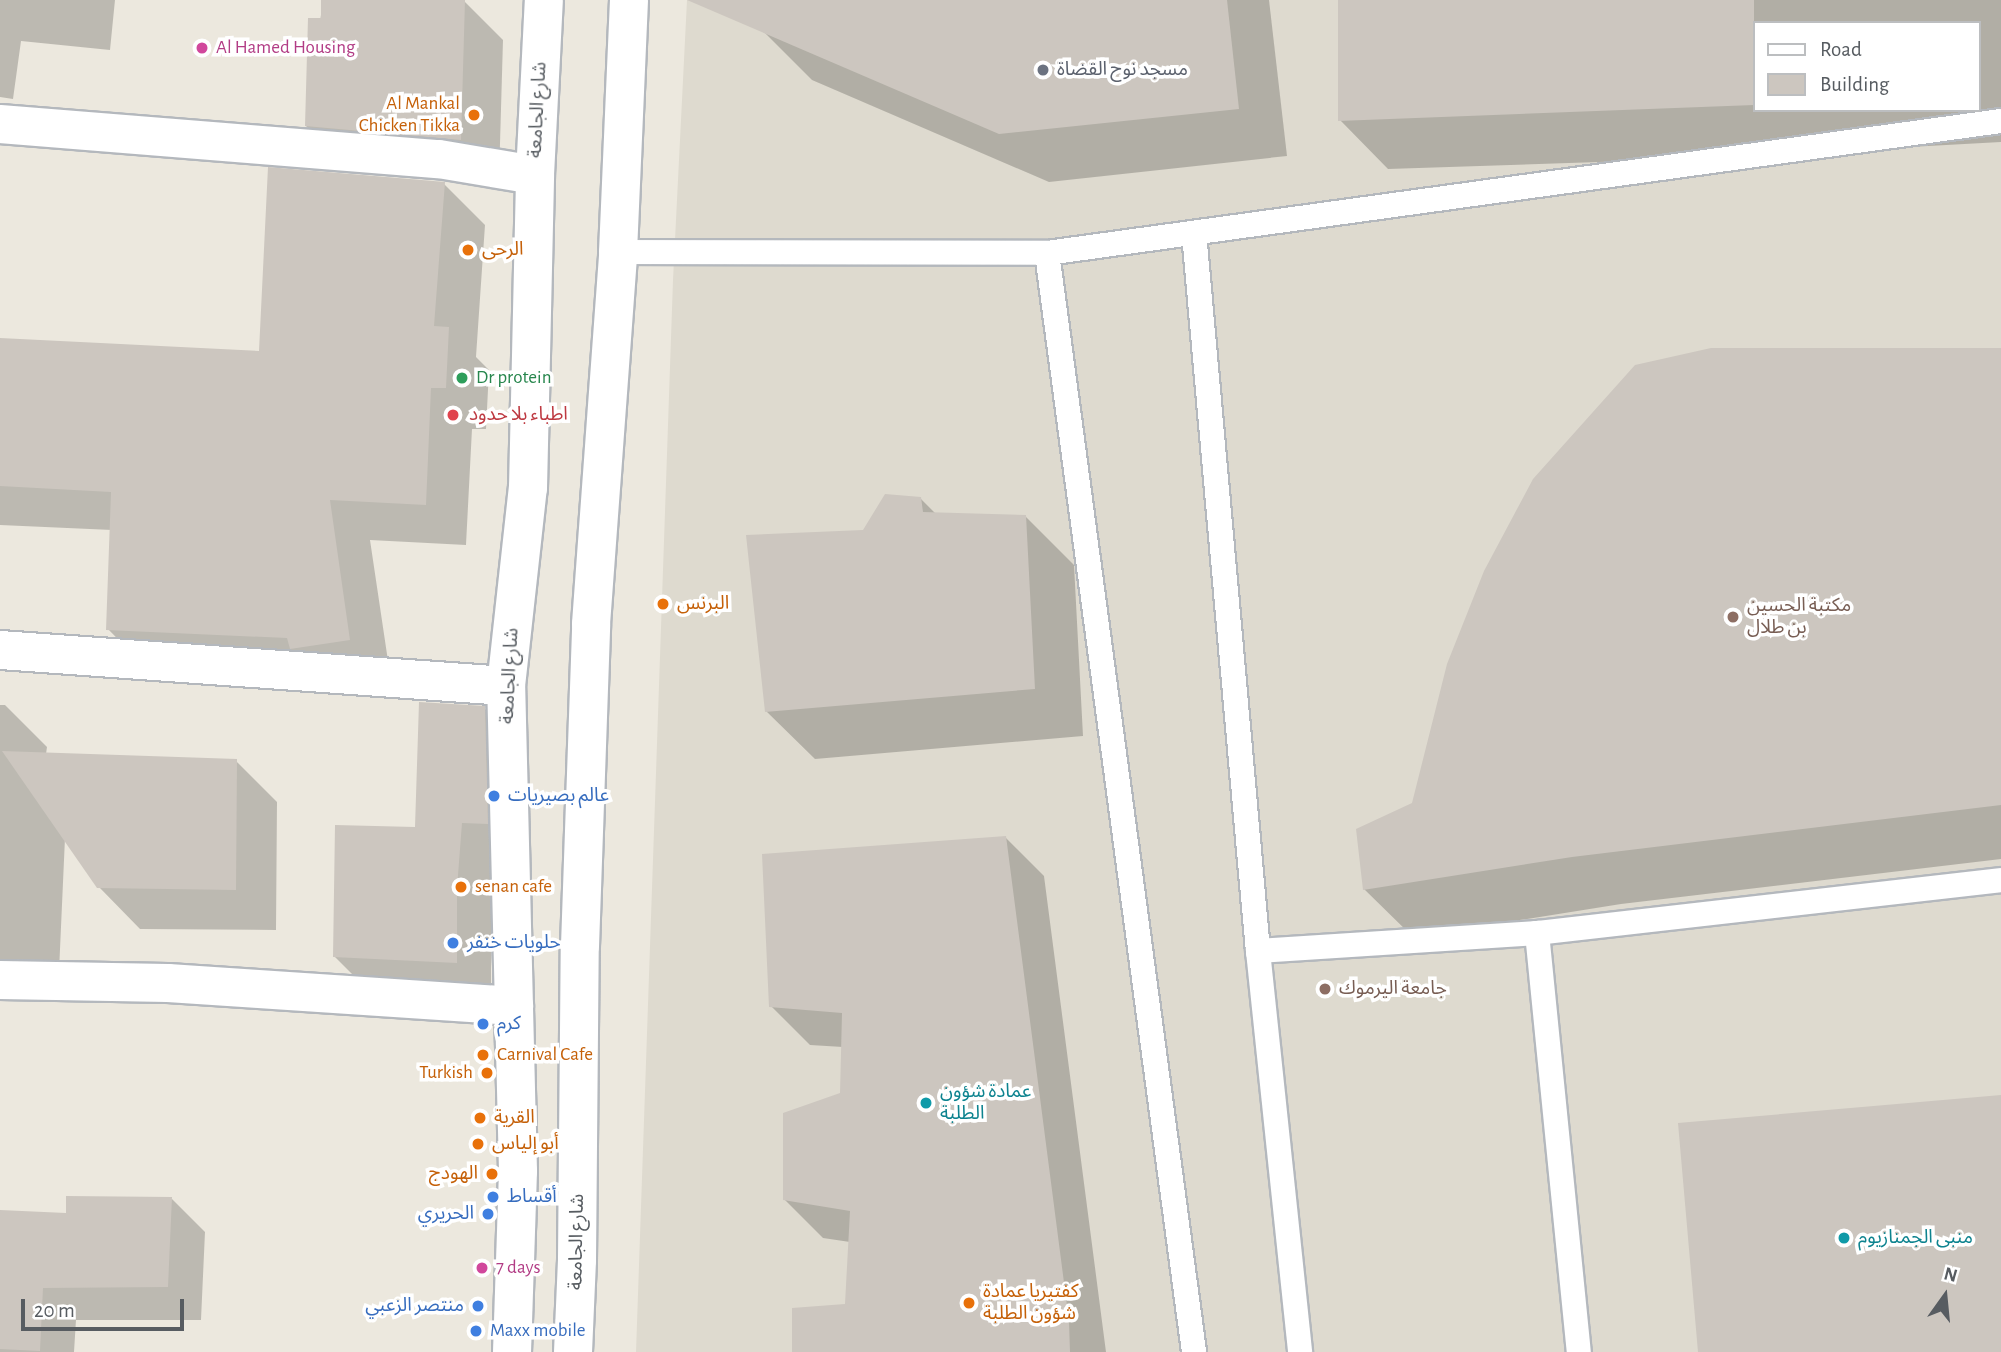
<!DOCTYPE html>
<html>
<head>
<meta charset="utf-8">
<style>
	body { margin:0 }
	#map { position:relative; width:2001px; height:1352px; overflow:hidden; background:#ece8de; font-family:"Alegreya Sans","Noto Sans Arabic",sans-serif }
	div>[style] { position:absolute }
	[style*='--x'] { left:calc(var(--x)*1px); top:calc(var(--y)*1px); width:calc(var(--w)*1px); rotate:calc(var(--a)*1deg) }
	.education>* { inset:0; background:#dedacf }
	.shadow>* { inset:0; background:#0003 }
	.building>* { inset:0; background:#ccc6bf }
	.roads { filter:drop-shadow(2px 0 #b4b8bd) drop-shadow(-2px 0 #b4b8bd) drop-shadow(0 2px #b4b8bd) drop-shadow(0 -2px #b4b8bd) }
	.lane>* { height:24px; margin:-12px; padding:0 12px; transform-origin:12px; border-radius:12px; background:#fff }
	.street>* { height:38px; margin:-19px; padding:0 19px; transform-origin:19px; border-radius:19px; background:#fff }
	.secondary>* { height:38px; margin:-19px; padding:0 19px; transform-origin:19px; border-radius:19px; background:#fff }
	.dots>* { width:19px; height:19px; translate:-50% -50%; box-sizing:border-box; border:4px solid #fff; border-radius:50% }
	span { translate:-50% -50%; white-space:nowrap; text-align:center; line-height:1.15; -webkit-text-stroke:7px #fff; paint-order:stroke }
	.hotel-label { font-size:19px; color:#b23c85 }
	.left { translate:0 -50%; text-align:left }
	.worship-label { font-size:19px; color:#5b616d }
	.food-label { font-size:19px; color:#c56008 }
	.right { translate:-100% -50%; text-align:right }
	.street-label { font-size:19px; color:#575c61 }
	.leisure-label { font-size:19px; color:#27864d }
	.health-label { font-size:19px; color:#be3a42 }
	.education-label { font-size:19px; color:#785e54 }
	.shop-label { font-size:19px; color:#366cbe }
	.culture-label { font-size:19px; color:#0d838f }
	.legend { position:absolute; left:1753px; top:21px; width:228px; height:91px; box-sizing:border-box; background:#fff; border:2px solid #bcbec0; margin:0; padding:9px 12px; list-style:none; font-size:21px; color:#575c61 }
	.legend li { display:flex; align-items:center; gap:14px; height:35px }
	.legend b { width:35px; border:2px solid #bcbec0 }
	.north { position:absolute; left:1910px; top:1261px; width:70px; height:70px; -webkit-text-stroke:5px #fff; paint-order:stroke; rotate:15deg; font-size:19px; font-weight:700; line-height:28px; text-align:center; color:#575c61 }
	.north::after { content:''; display:block; margin:auto; width:24px; height:32px; background:#575c61; clip-path:polygon(50% 0,100% 100%,50% 72%,0 100%) }
	.scale { position:absolute; left:21px; top:1299px; width:163px; height:32px; box-sizing:border-box; border:4px solid #575c61; border-top:0; padding-left:9px; font-size:21px; line-height:24px; white-space:nowrap; color:#575c61; -webkit-text-stroke:5px #fff; paint-order:stroke }
</style>
</head>
<body>
<div id="map">
	<div class="education">
		<div style="clip-path:polygon(evenodd,687px 0,2001px 0,2001px 1352px,636px 1352px,673px 280px,687px 0,1754px 23px,1978px 23px,1978px 110px,1754px 110px,1754px 23px)"></div>
	</div>
	<div class="shadow">
		<div style="clip-path:polygon(0 0,115px 0,110px 50px,21px 41px,13px 99px,0 97px)"></div>
		<div style="clip-path:polygon(323px 0,464px 1px,503px 40px,499px 178px,345px 164px,306px 126px)"></div>
		<div style="clip-path:polygon(760px 0,1269px 0,1287px 156px,1049px 182px,812px 80px,763px 31px)"></div>
		<div style="clip-path:polygon(evenodd,1340px 0,2001px 0,2001px 142px,1689px 159px,1388px 169px,1340px 120px,1340px 0,1754px 23px,1978px 23px,1978px 110px,1754px 110px,1754px 23px)"></div>
		<div style="clip-path:polygon(444px 184px,485px 225px,476px 357px,489px 370px,486px 429px,472px 429px,466px 545px,370px 540px,391px 681px,149px 671px,108px 629px,112px 530px,0 525px,0 340px,261px 353px)"></div>
		<div style="clip-path:polygon(2001px 349px,2001px 859px,1621px 904px,1413px 937px,1364px 889px,1413px 804px)"></div>
		<div style="clip-path:polygon(920px 498px,936px 514px,1026px 517px,1074px 565px,1083px 736px,815px 759px,766px 711px)"></div>
		<div style="clip-path:polygon(0 705px,5px 705px,47px 747px,46px 754px,236px 761px,277px 802px,276px 930px,140px 929px,99px 887px,65px 838px,58px 994px,0 991px)"></div>
		<div style="clip-path:polygon(484px 708px,519px 743px,497px 857px,491px 924px,491px 997px,369px 991px,334px 956px,417px 828px)"></div>
		<div style="clip-path:polygon(1005px 837px,1044px 876px,1106px 1352px,794px 1352px,847px 1305px,850px 1242px,823px 1238px,784px 1199px,841px 1094px,843px 1047px,810px 1045px,771px 1006px)"></div>
		<div style="clip-path:polygon(172px 1199px,205px 1232px,201px 1320px,76px 1320px,74px 1352px,0 1352px,0 1212px,68px 1215px)"></div>
	</div>
	<div class="building">
		<div style="clip-path:polygon(321px 0,465px 0,461px 140px,305px 126px,308px 18px,321px 18px)"></div>
		<div style="clip-path:polygon(687px 0,1227px 0,1239px 109px,999px 134px)"></div>
		<div style="clip-path:polygon(1338px 0,1754px 0,1754px 105px,1338px 121px)"></div>
		<div style="clip-path:polygon(268px 167px,445px 182px,434px 326px,449px 327px,446px 388px,431px 388px,426px 505px,330px 500px,350px 640px,290px 649px,287px 638px,106px 630px,111px 492px,0 486px,0 338px,259px 351px)"></div>
		<div style="clip-path:polygon(1711px 348px,2001px 348px,2001px 805px,1572px 857px,1363px 890px,1356px 829px,1412px 803px,1447px 664px,1484px 571px,1533px 479px,1635px 365px)"></div>
		<div style="clip-path:polygon(885px 494px,921px 497px,923px 512px,1026px 515px,1035px 689px,765px 712px,746px 535px,863px 530px)"></div>
		<div style="clip-path:polygon(419px 702px,485px 706px,488px 824px,462px 823px,457px 888px,457px 963px,333px 957px,335px 825px,415px 827px)"></div>
		<div style="clip-path:polygon(2px 751px,237px 759px,236px 890px,97px 888px)"></div>
		<div style="clip-path:polygon(1006px 836px,1069px 1321px,1070px 1352px,792px 1352px,792px 1308px,845px 1304px,850px 1211px,783px 1200px,783px 1113px,840px 1093px,842px 1013px,769px 1007px,762px 854px)"></div>
		<div style="clip-path:polygon(2001px 1095px,2001px 1352px,1698px 1352px,1678px 1123px)"></div>
		<div style="clip-path:polygon(66px 1196px,172px 1197px,168px 1287px,43px 1288px,40px 1351px,0 1349px,0 1210px,66px 1213px)"></div>
	</div>
	<div class="roads">
		<div class="lane">
			<div style="--x:1194;--y:233;--w:721;--a:84.91"></div>
			<div style="--x:1258;--y:951;--w:403;--a:84"></div>
			<div style="--x:618;--y:252;--w:429;--a:0.1"></div>
			<div style="--x:1047;--y:253;--w:963;--a:-7.88"></div>
			<div style="--x:1047;--y:253;--w:1109;--a:82.38"></div>
			<div style="--x:1537;--y:933;--w:421;--a:84.3"></div>
			<div style="--x:1258;--y:951;--w:280;--a:-3.7"></div>
			<div style="--x:1537;--y:933;--w:467;--a:-6.5"></div>
		</div>
		<div class="street">
			<div style="--x:0;--y:124;--w:440;--a:4.6"></div>
			<div style="--x:439;--y:159;--w:97;--a:9.5"></div>
			<div style="--x:0;--y:650;--w:507;--a:4.07"></div>
			<div style="--x:0;--y:980;--w:168;--a:1"></div>
			<div style="--x:168;--y:983;--w:347;--a:3.8"></div>
		</div>
		<div class="secondary">
			<div style="--x:512;--y:1352;--w:181;--a:-88.1"></div>
			<div style="--x:518;--y:1171;--w:485;--a:-91.4"></div>
			<div style="--x:506;--y:686;--w:199;--a:-83.7"></div>
			<div style="--x:528;--y:488;--w:313;--a:-88.7"></div>
			<div style="--x:535;--y:175;--w:175;--a:-87.1"></div>
			<div style="--x:573;--y:1352;--w:92;--a:-87.5"></div>
			<div style="--x:577;--y:1260;--w:314;--a:-89.5"></div>
			<div style="--x:580;--y:946;--w:322;--a:-88"></div>
			<div style="--x:591;--y:624;--w:373;--a:-85.8"></div>
			<div style="--x:618;--y:252;--w:252;--a:-87.5"></div>
		</div>
	</div>
	<div class="dots">
		<div style="left:202px;top:48px;background:#d1479c"></div>
		<div style="left:1043px;top:70px;background:#6b7280"></div>
		<div style="left:474px;top:115px;background:#e8710a"></div>
		<div style="left:468px;top:250px;background:#e8710a"></div>
		<div style="left:462px;top:378px;background:#2e9e5b"></div>
		<div style="left:453px;top:415px;background:#e0444e"></div>
		<div style="left:663px;top:604px;background:#e8710a"></div>
		<div style="left:1733px;top:617px;background:#8d6e63"></div>
		<div style="left:494px;top:796px;background:#3f7fe0"></div>
		<div style="left:461px;top:887px;background:#e8710a"></div>
		<div style="left:453px;top:943px;background:#3f7fe0"></div>
		<div style="left:1325px;top:989px;background:#8d6e63"></div>
		<div style="left:483px;top:1024px;background:#3f7fe0"></div>
		<div style="left:483px;top:1055px;background:#e8710a"></div>
		<div style="left:487px;top:1073px;background:#e8710a"></div>
		<div style="left:926px;top:1103px;background:#0f9aa8"></div>
		<div style="left:480px;top:1118px;background:#e8710a"></div>
		<div style="left:478px;top:1144px;background:#e8710a"></div>
		<div style="left:492px;top:1174px;background:#e8710a"></div>
		<div style="left:493px;top:1197px;background:#3f7fe0"></div>
		<div style="left:488px;top:1214px;background:#3f7fe0"></div>
		<div style="left:1844px;top:1238px;background:#0f9aa8"></div>
		<div style="left:482px;top:1268px;background:#d1479c"></div>
		<div style="left:969px;top:1303px;background:#e8710a"></div>
		<div style="left:478px;top:1306px;background:#3f7fe0"></div>
		<div style="left:476px;top:1331px;background:#3f7fe0"></div>
	</div>
	<div class="hotel-label">
		<span class="left" style="left:216px;top:48px">Al Hamed Housing</span>
		<span class="left" style="left:496px;top:1268px">7 days</span>
	</div>
	<div class="worship-label">
		<span class="left" style="left:1057px;top:70px">مسجد نوح القضاة</span>
	</div>
	<div class="food-label">
		<span class="right" style="left:460px;top:115px">Al Mankal<br>Chicken Tikka</span>
		<span class="left" style="left:482px;top:250px">الرحى</span>
		<span class="left" style="left:677px;top:604px">البرنس</span>
		<span class="left" style="left:475px;top:887px">senan cafe</span>
		<span class="left" style="left:497px;top:1055px">Carnival Cafe</span>
		<span class="right" style="left:473px;top:1073px">Turkish</span>
		<span class="left" style="left:494px;top:1118px">القرية</span>
		<span class="left" style="left:492px;top:1144px">أبو إلياس</span>
		<span class="right" style="left:478px;top:1174px">الهودج</span>
		<span class="left" style="left:983px;top:1303px">كفتيريا عمادة<br>شؤون الطلبة</span>
	</div>
	<div class="street-label">
		<span style="left:538px;top:110px;rotate:-87deg">شارع الجامعة</span>
		<span style="left:510px;top:676px;rotate:-87deg">شارع الجامعة</span>
		<span style="left:577px;top:1242px;rotate:-89deg">شارع الجامعة</span>
	</div>
	<div class="leisure-label">
		<span class="left" style="left:476px;top:378px">Dr protein</span>
	</div>
	<div class="health-label">
		<span class="left" style="left:469px;top:415px">اطباء بلا حدود</span>
	</div>
	<div class="education-label">
		<span class="left" style="left:1747px;top:617px">مكتبة الحسين<br>بن طلال</span>
		<span class="left" style="left:1339px;top:989px">جامعة اليرموك</span>
	</div>
	<div class="shop-label">
		<span class="left" style="left:508px;top:796px">عالم بصيريات</span>
		<span class="left" style="left:467px;top:943px">حلويات خنفر</span>
		<span class="left" style="left:497px;top:1024px">كرم</span>
		<span class="left" style="left:507px;top:1197px">أقساط</span>
		<span class="right" style="left:474px;top:1214px">الحريري</span>
		<span class="right" style="left:464px;top:1306px">منتصر الزعبي</span>
		<span class="left" style="left:490px;top:1331px">Maxx mobile</span>
	</div>
	<div class="culture-label">
		<span class="left" style="left:940px;top:1103px">عمادة شؤون<br>الطلبة</span>
		<span class="left" style="left:1858px;top:1238px">منبى الجمنازيوم</span>
	</div>
	<ul class="legend">
	<li><b style="height:9px;background:#fff"></b>Road</li>
	<li><b style="height:19px;background:#ccc6bf"></b>Building</li>
	</ul>
	<div class="north">N</div>
	<div class="scale">20 m</div>
</div>
</body>
</html>
